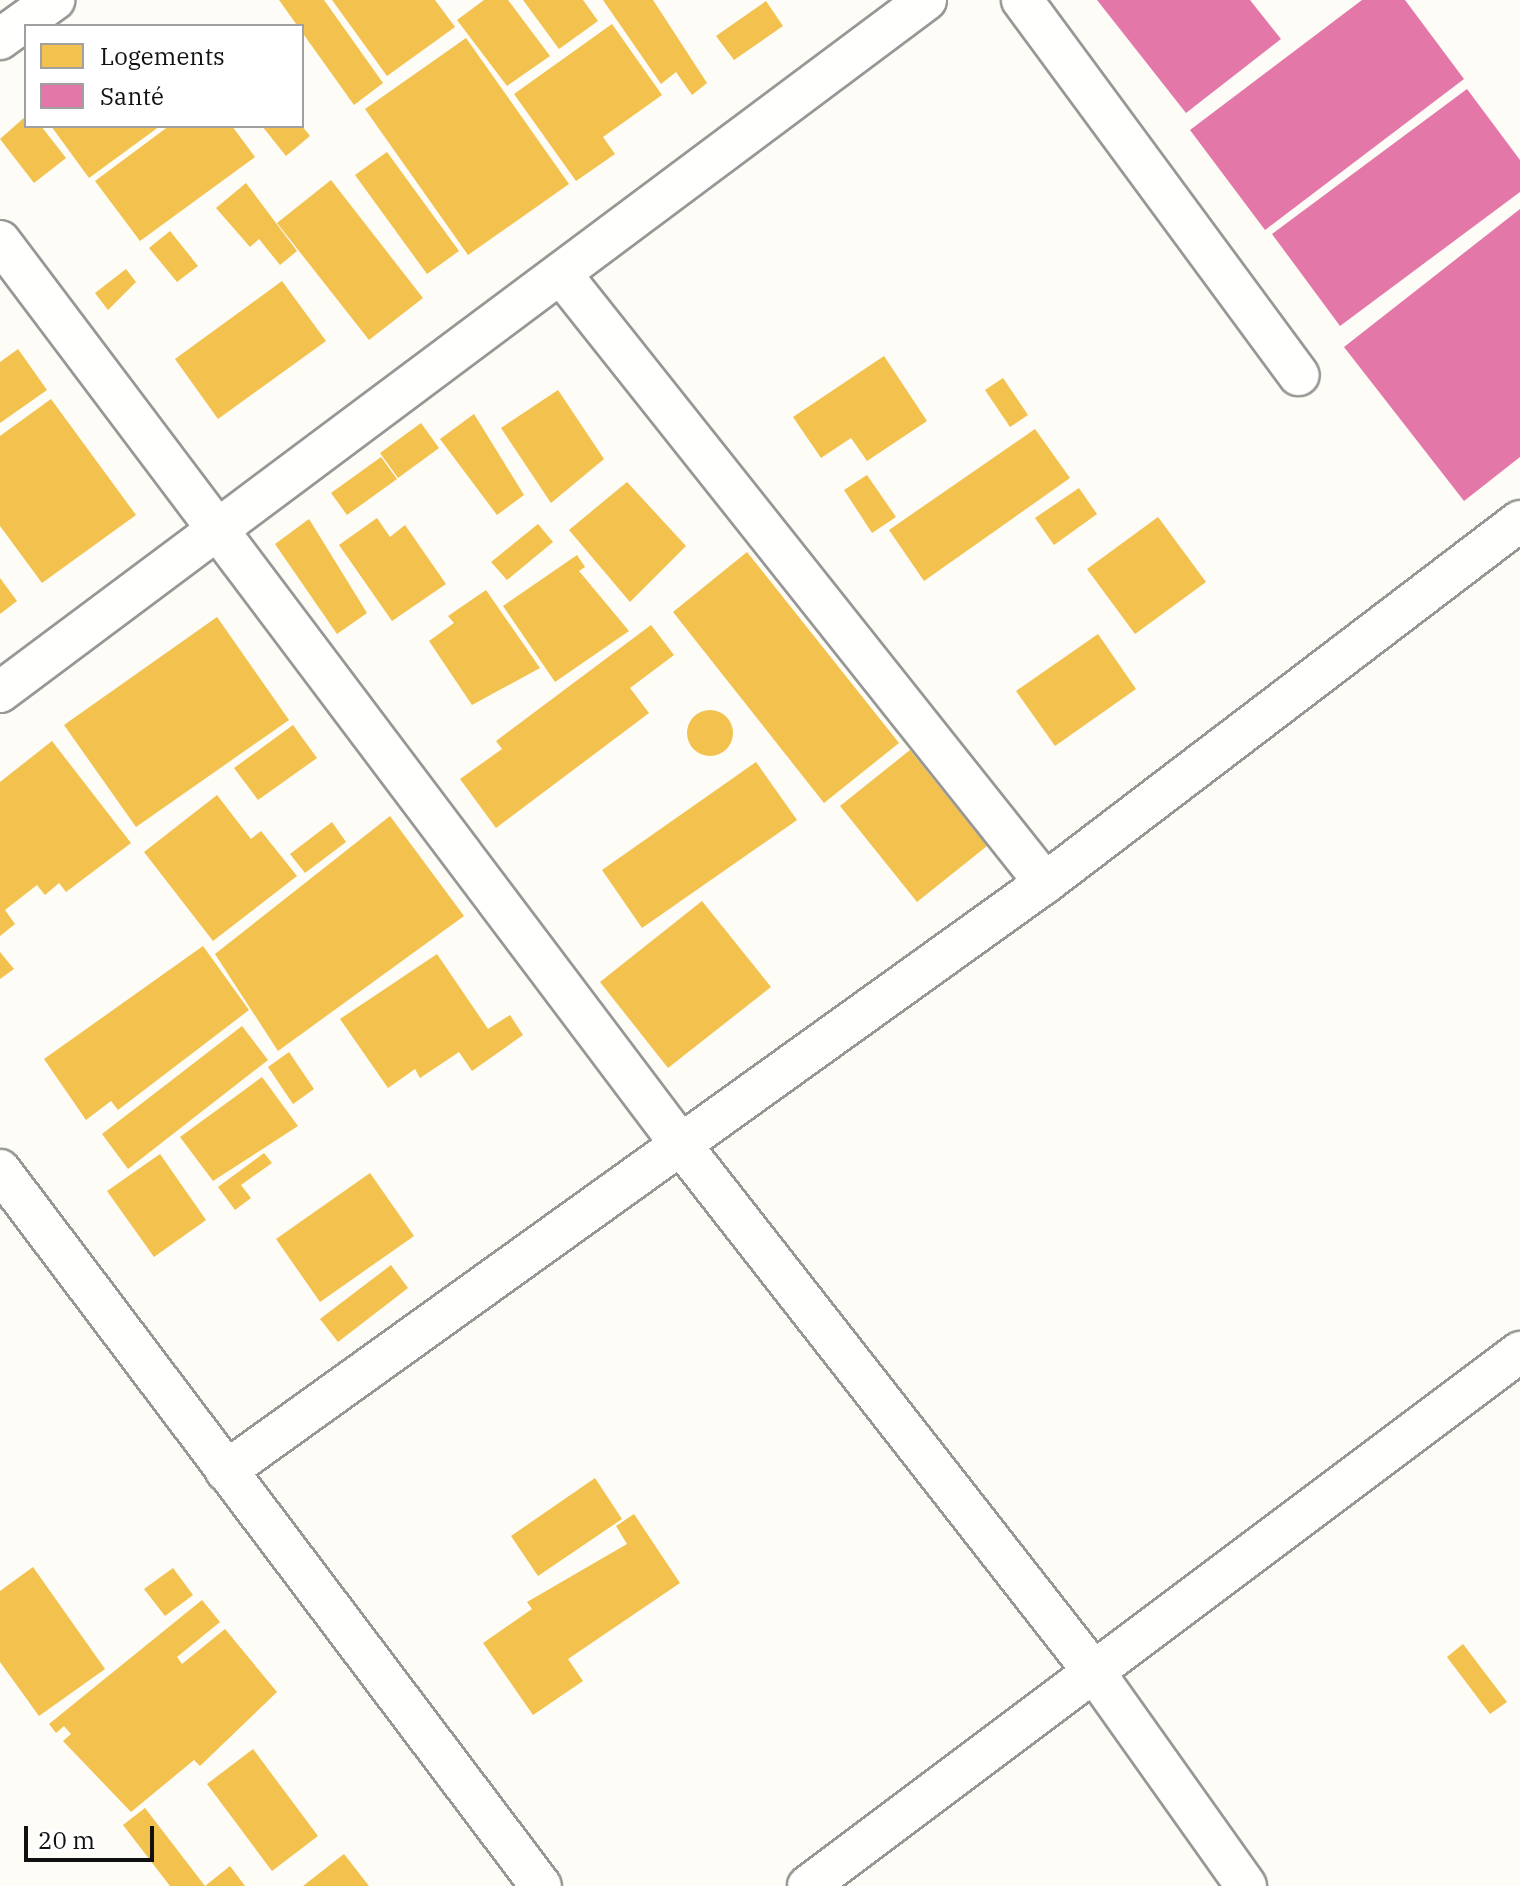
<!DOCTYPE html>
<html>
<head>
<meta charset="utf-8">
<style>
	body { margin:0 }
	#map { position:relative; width:1520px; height:1886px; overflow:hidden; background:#fdfcf7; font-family:"IBM Plex Serif",serif }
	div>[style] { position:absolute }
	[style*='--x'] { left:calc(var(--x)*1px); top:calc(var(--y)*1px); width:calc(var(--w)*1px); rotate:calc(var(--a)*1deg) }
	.homes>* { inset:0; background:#f2c14e }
	.round { border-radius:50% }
	.health>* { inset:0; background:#e377a8 }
	.roads { filter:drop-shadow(2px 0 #979795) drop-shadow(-2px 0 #979795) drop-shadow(0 2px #979795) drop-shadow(0 -2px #979795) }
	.street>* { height:40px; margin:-20px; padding:0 20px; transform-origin:20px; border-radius:20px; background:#fffffe }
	span { translate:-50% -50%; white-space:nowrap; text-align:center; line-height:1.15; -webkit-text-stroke:8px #fff; paint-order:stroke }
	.legend { position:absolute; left:24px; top:24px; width:280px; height:104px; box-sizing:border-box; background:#fff; border:2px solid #a0a0a0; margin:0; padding:10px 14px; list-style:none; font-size:24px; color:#111 }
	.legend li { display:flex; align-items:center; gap:16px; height:40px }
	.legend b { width:40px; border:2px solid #a0a0a0 }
	.scale { position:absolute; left:24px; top:1826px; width:130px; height:36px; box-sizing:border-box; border:4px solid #111; border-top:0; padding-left:10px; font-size:24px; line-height:28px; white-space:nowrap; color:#111; -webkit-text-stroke:6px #fff; paint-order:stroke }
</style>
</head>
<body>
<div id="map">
	<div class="homes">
		<div style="clip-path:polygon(279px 0,324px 0,383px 83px,354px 105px)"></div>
		<div style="clip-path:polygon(332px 0,435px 0,455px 27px,387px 76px)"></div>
		<div style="clip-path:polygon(484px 0,508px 0,550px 56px,507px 86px,457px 20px)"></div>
		<div style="clip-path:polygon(523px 0,583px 0,598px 21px,559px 49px)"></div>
		<div style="clip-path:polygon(603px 0,653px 0,707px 83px,692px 95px,676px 72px,661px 84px)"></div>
		<div style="clip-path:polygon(766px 1px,783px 26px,734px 60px,716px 36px)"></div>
		<div style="clip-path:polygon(612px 24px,662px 95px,603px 137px,615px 154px,576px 181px,514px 94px)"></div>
		<div style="clip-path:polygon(466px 38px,569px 184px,468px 255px,365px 109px)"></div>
		<div style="clip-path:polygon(26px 116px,26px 126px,41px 126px,66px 158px,34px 183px,0 139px)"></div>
		<div style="clip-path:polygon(51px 126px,160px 126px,89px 178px)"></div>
		<div style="clip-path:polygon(169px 126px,232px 126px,255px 157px,140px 241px,95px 181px)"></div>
		<div style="clip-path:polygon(262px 126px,302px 126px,310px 136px,286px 156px)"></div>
		<div style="clip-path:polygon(387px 152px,459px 251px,427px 274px,355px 175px)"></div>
		<div style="clip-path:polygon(331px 180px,423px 298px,369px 340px,277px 223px)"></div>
		<div style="clip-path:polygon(246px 183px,297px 251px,280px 265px,259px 239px,250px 247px,216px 208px)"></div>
		<div style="clip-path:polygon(170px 231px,198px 266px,177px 282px,149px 248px)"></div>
		<div style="clip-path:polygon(126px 269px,136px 282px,108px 310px,95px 293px)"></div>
		<div style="clip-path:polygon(282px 281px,326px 341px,218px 419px,175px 359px)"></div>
		<div style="clip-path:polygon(18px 349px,47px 390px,0 423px,0 362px)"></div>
		<div style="clip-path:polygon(884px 356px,927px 421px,867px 461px,851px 438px,821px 458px,793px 417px)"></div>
		<div style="clip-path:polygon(1003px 378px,1028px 415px,1010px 427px,985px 390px)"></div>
		<div style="clip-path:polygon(558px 390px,604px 459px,551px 503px,501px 428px)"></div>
		<div style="clip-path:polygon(51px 399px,136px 515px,42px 583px,0 526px,0 436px)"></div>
		<div style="clip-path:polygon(474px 414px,524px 495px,497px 515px,440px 439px)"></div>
		<div style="clip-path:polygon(421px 423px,439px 448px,398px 478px,380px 453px)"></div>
		<div style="clip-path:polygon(1035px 429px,1070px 478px,924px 581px,889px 530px)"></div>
		<div style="clip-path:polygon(381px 457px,397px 479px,347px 515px,331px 493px)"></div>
		<div style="clip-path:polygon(867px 475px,896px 517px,872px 533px,844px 490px)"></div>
		<div style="clip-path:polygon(627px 482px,686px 546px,630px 602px,569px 530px)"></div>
		<div style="clip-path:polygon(1079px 488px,1097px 514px,1054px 545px,1035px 518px)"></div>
		<div style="clip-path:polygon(1158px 517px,1206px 582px,1135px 634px,1087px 569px)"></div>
		<div style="clip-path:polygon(377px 518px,390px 537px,405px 525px,446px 584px,392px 621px,339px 545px)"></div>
		<div style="clip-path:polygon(309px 519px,367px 613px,337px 634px,275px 544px)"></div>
		<div style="clip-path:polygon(538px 524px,553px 542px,507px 580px,491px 562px)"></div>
		<div style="clip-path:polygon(747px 552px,899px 743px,824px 803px,673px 612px)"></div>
		<div style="clip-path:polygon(577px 555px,585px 567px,579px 571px,629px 631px,555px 682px,503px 606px)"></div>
		<div style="clip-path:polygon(0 578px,17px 601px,0 614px)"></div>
		<div style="clip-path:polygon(486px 590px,540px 668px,472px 705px,429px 641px,454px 623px,448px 616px)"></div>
		<div style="clip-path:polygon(217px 617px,289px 720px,136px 827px,64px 725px)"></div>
		<div style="clip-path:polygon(651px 625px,674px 655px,630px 688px,649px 713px,496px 828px,460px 779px,502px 749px,496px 741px)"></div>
		<div style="clip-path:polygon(1098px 634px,1136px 689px,1055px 746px,1016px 691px)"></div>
		<div class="round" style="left:687px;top:710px;width:46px;height:46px"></div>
		<div style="clip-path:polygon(293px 725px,317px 758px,258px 800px,234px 768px)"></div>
		<div style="clip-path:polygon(52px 741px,131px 843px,66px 892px,59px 883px,45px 895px,37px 885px,5px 910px,15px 924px,0 936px,0 782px)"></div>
		<div style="clip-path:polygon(910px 750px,987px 846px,917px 902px,840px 806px)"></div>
		<div style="clip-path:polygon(756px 762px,797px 820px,642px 928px,602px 870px)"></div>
		<div style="clip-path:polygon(217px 795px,251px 839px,261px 831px,297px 876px,213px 941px,144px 852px)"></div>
		<div style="clip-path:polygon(390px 816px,464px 916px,278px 1051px,215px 954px)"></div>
		<div style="clip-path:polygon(332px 822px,346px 842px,305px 873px,290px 854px)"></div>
		<div style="clip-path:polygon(702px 901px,771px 987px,668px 1068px,600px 982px)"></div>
		<div style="clip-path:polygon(203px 946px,249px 1010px,118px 1110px,111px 1101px,86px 1120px,44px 1059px)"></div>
		<div style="clip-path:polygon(0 952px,14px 969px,0 979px)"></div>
		<div style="clip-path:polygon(437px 954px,488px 1029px,510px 1015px,523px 1035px,472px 1071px,459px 1052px,420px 1078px,415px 1069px,388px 1088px,340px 1019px)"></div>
		<div style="clip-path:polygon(242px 1026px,268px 1060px,128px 1169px,102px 1134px)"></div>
		<div style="clip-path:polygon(289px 1052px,314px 1089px,293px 1104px,268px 1067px)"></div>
		<div style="clip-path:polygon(262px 1077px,298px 1126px,213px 1181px,180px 1137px)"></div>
		<div style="clip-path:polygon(264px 1153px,272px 1163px,241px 1185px,251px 1198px,235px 1210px,218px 1187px)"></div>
		<div style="clip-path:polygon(160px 1154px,206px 1220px,154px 1257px,107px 1191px)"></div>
		<div style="clip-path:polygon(370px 1173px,414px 1236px,320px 1302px,276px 1239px)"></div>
		<div style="clip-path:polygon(391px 1265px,408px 1288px,338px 1342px,320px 1319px)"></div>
		<div style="clip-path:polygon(595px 1478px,622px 1519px,538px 1576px,511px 1536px)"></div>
		<div style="clip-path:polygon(634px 1514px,680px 1583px,568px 1659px,583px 1681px,533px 1715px,483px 1643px,532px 1609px,527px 1602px,627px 1544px,616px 1526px)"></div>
		<div style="clip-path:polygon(33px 1567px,105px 1669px,39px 1716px,0 1662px,0 1591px)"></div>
		<div style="clip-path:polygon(173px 1568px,193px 1595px,165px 1616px,144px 1589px)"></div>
		<div style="clip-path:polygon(202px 1600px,220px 1622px,177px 1657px,182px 1664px,225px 1629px,277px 1692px,200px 1766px,194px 1760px,131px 1812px,63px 1741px,71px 1734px,64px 1726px,56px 1733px,49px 1724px)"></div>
		<div style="clip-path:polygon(1463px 1644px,1507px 1702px,1490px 1714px,1447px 1657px)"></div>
		<div style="clip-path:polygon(253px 1749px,318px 1836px,272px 1871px,207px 1784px)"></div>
		<div style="clip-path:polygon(145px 1808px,205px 1886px,170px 1886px,123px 1825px)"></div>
		<div style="clip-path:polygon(344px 1854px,369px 1886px,303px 1886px)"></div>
		<div style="clip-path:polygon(230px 1866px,245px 1886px,205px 1886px)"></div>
	</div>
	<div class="health">
		<div style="clip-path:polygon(1097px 0,1250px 0,1281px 39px,1186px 113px)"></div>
		<div style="clip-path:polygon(1362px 0,1405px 0,1464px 79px,1265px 230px,1190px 130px)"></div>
		<div style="clip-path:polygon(1467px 89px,1520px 160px,1520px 192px,1340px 326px,1272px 234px)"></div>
		<div style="clip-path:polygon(1520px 209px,1520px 457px,1464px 501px,1344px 347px)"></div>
	</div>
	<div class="roads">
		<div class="street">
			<div style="--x:1022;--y:0;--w:466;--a:53.6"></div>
			<div style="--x:0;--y:39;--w:67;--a:-35.8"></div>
			<div style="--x:0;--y:241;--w:1133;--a:53"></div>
			<div style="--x:682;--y:1146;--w:673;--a:51.94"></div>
			<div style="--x:1097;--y:1676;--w:257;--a:54.6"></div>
			<div style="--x:561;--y:274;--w:778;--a:51.52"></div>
			<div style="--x:0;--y:692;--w:1156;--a:-36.77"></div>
			<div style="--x:0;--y:1170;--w:897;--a:52.93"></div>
			<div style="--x:226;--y:1471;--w:1008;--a:-35.68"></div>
			<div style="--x:1045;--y:883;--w:597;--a:-37.31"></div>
			<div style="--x:808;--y:1886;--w:890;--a:-36.87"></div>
		</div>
	</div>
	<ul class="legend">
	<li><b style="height:22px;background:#f2c14e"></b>Logements</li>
	<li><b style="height:22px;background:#e377a8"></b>Santé</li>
	</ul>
	<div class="scale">20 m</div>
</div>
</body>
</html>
